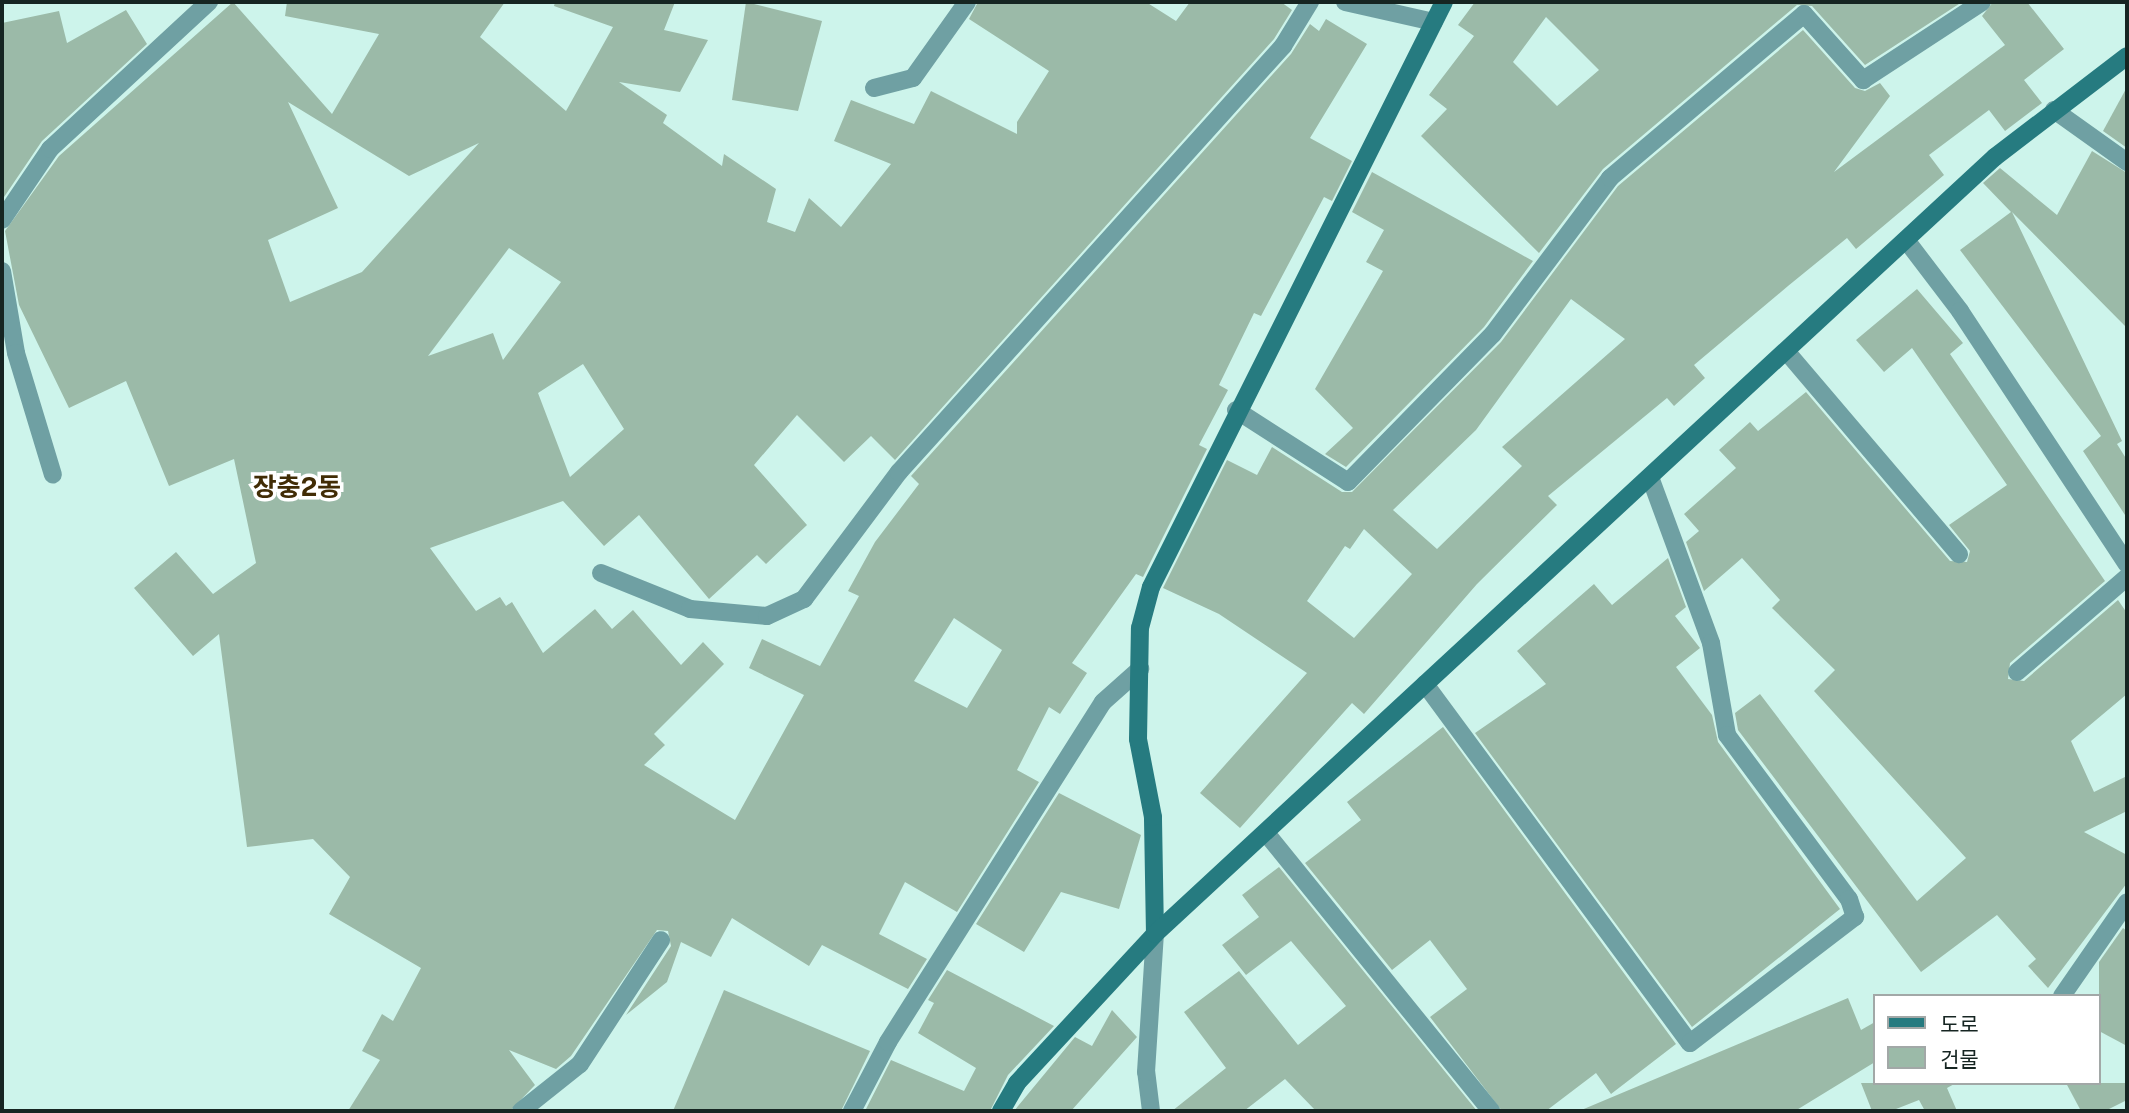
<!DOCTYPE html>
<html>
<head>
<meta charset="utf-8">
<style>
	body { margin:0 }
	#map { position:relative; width:2129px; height:1113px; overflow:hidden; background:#cdf4eb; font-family:"Public Sans","Noto Sans KR",sans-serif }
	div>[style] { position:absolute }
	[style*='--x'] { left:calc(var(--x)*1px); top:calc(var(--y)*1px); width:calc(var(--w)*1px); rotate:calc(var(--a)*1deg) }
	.building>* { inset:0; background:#9bbaa8 }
	.lane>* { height:18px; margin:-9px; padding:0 9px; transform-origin:9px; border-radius:9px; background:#6fa0a3 }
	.street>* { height:18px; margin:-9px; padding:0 9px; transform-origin:9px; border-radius:9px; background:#6fa0a3 }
	.secondary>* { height:18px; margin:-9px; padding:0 9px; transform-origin:9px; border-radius:9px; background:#267b80 }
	span { translate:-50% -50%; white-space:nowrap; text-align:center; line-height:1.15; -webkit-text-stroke:7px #fff; paint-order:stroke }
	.quarter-label { font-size:26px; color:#412c05; font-weight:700 }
	.frame { position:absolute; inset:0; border:4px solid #162522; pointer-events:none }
	.legend { position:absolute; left:1873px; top:994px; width:228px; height:91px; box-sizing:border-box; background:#fff; border:2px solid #a2a8a7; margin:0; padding:9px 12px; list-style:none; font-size:21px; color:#162522 }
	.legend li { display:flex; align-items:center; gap:14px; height:35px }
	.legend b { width:35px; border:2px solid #a2a8a7 }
</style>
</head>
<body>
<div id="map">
	<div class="building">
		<div style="clip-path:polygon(evenodd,233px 2px,332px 114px,379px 34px,285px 16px,287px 2px,505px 2px,480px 37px,566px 111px,613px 27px,554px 6px,555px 2px,675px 2px,664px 30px,708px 40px,680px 92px,619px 82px,667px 115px,663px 123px,722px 166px,724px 154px,776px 189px,767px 222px,795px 232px,809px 198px,841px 227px,891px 164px,834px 141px,851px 100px,914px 124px,931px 91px,1017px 134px,1017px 122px,1049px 71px,969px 19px,978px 2px,1146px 2px,1176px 21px,1190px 2px,1281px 2px,1292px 10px,1274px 39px,895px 460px,871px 436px,844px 462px,797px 415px,754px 465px,807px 525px,766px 564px,757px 555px,709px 599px,639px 515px,604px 546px,563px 501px,430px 548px,476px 611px,500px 597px,506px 606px,512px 602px,543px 653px,595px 609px,612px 629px,633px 610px,681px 665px,703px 642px,724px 664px,654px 734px,665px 745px,644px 765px,735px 820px,804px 695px,749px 668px,762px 639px,820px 666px,859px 596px,848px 591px,875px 542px,919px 484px,911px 476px,1291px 54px,1310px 24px,1319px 31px,1326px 19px,1367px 44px,1310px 138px,1352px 161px,1332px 201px,1324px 197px,1261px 316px,1254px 313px,1219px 385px,1228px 390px,1199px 445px,1207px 449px,1143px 577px,1136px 574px,1072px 663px,1087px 673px,1060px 714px,1049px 707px,1017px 770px,1039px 782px,957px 912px,905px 882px,879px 934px,927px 959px,908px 989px,822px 945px,809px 966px,732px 918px,711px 957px,681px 942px,667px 982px,626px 1015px,671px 946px,668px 931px,657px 930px,571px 1056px,556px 1069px,509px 1050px,535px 1085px,510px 1111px,348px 1111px,380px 1060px,362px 1051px,382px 1014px,393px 1021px,421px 968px,329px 914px,350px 877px,313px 839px,247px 847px,219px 634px,193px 656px,134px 588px,176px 552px,213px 594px,256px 563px,234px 459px,169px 486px,126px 381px,69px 408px,19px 305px,5px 231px,59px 156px,233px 2px,288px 102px,409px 176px,479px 143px,362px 272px,290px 302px,268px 240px,338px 208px,288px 102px,233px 2px,509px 248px,561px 282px,503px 360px,493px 333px,428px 356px,509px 248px,233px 2px,583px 364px,624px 429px,570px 477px,538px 393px,583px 364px,233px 2px,954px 618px,1002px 650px,967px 708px,914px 681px,954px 618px)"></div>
		<div style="clip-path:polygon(746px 2px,822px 21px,798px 111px,732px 100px)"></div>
		<div style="clip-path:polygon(evenodd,1475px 2px,1962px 2px,1865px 65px,1812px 6px,1797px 5px,1603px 169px,1539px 253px,1421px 136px,1447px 109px,1429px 95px,1474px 36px,1458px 25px,1475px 2px,1546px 17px,1599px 70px,1557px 106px,1513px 62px,1546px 17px)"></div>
		<div style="clip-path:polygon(evenodd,1993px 2px,2027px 2px,2064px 49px,2024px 80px,2042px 103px,2005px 131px,1989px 110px,1929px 155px,1944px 175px,1856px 249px,1847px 238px,1788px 286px,1694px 365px,1705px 378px,1674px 406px,1667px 398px,1548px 496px,1557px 505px,1477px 584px,1364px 714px,1352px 703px,1240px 828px,1200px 793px,1307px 673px,1219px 614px,1163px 588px,1227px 460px,1257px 475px,1272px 447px,1342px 492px,1352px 492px,1501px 342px,1618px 186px,1803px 30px,1855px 88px,1865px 91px,1880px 83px,1890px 96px,1834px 172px,2005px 45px,1982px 16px,1993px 2px,1571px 299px,1625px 339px,1502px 447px,1522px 466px,1437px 549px,1393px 510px,1476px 430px,1571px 299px,1993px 2px,1364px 529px,1412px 574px,1354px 638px,1307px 601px,1345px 546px,1350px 549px,1364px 529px)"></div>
		<div style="clip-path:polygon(126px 10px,147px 44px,42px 141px,2px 200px,2px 23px,59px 11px,67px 43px)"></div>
		<div style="clip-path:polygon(2127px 87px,2127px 148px,2103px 131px)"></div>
		<div style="clip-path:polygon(2092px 151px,2127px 173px,2127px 328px,2012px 212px,2122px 441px,2117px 444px,2127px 460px,2127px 518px,2083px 451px,2101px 436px,1960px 250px,2011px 212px,1983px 183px,2000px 168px,2057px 215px)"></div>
		<div style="clip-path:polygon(1372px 172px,1533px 261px,1484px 327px,1346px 467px,1325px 454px,1353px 428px,1315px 389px,1383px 271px,1366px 262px,1384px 230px,1352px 212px)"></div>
		<div style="clip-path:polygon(1917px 289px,1963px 343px,1950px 354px,2105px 581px,2010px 663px,2008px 679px,2024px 681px,2118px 600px,2127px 613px,2127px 694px,2071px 741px,2094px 792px,2127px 776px,2127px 811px,2084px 832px,2127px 855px,2127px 883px,2048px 988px,2028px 966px,2036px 959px,1997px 915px,1921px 972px,1738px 730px,1735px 713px,1760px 694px,1917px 901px,1966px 858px,1814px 691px,1835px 670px,1772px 608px,1780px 600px,1742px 558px,1704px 591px,1686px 542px,1699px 531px,1684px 514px,1736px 468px,1719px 450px,1750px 422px,1758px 431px,1806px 392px,1950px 561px,1967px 562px,1970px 551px,1949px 525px,2007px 485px,1912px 348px,1884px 372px,1856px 340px)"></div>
		<div style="clip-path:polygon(1668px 558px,1686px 607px,1675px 616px,1700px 648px,1676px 667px,1712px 715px,1718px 742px,1840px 909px,1692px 1027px,1475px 733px,1546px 684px,1517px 651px,1594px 584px,1612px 605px)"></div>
		<div style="clip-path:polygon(1443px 727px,1676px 1044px,1611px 1094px,1596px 1073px,1546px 1111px,1502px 1111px,1430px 1017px,1467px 989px,1430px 940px,1392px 970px,1305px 863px,1361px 820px,1347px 802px)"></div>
		<div style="clip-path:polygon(1059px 793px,1141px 835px,1119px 909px,1061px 892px,1024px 952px,976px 924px)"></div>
		<div style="clip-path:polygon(1279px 867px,1477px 1111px,1316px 1111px,1285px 1079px,1244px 1111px,1172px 1111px,1226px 1068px,1184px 1012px,1239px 971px,1298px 1045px,1346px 1006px,1291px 941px,1246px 975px,1222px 945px,1259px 917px,1242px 895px)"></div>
		<div style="clip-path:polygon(2123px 928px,2127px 931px,2127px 1046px,2099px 1031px,2099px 962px)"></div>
		<div style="clip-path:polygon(947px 970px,1054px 1026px,1008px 1075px,990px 1111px,865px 1111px,891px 1060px,964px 1091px,976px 1068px,918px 1033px,934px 1003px,928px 1000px)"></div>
		<div style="clip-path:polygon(724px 990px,870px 1051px,841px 1111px,673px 1111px)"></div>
		<div style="clip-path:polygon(1848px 998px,1861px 1030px,1875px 1022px,1875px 1062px,1795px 1111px,1579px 1111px)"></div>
		<div style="clip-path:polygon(1112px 1010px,1137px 1037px,1071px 1111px,1014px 1111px,1075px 1037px,1092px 1046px)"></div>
		<div style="clip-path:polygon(1861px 1083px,1956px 1083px,1947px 1088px,1957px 1111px,1925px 1111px,1919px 1100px,1891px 1111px,1872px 1111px)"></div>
		<div style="clip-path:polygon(2066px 1083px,2127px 1083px,2127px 1100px,2105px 1111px,2081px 1111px)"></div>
	</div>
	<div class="lane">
		<div style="--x:1786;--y:351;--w:267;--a:49.6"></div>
		<div style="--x:1236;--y:410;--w:133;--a:32.7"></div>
		<div style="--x:1348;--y:482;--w:207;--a:-45.6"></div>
		<div style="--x:1493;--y:334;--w:195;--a:-53.1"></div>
		<div style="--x:1610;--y:178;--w:254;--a:-40.2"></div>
		<div style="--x:1804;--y:14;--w:89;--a:48.2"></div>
		<div style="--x:1863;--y:80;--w:142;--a:-33.2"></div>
		<div style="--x:2017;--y:672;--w:145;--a:-40.8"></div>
		<div style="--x:1425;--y:684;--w:446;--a:53.6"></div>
		<div style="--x:1690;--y:1043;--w:208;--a:-37.4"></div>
		<div style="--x:1266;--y:833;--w:358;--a:51"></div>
	</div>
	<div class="street">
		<div style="--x:1345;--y:2;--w:91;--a:12.7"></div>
		<div style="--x:874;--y:88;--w:40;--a:-14.4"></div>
		<div style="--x:913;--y:78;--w:93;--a:-54.6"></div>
		<div style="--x:2054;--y:110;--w:90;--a:35.5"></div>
		<div style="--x:2;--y:220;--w:86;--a:-55.9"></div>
		<div style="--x:50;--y:149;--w:217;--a:-42.8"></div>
		<div style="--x:1906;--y:240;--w:89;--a:52.7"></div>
		<div style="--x:1960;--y:311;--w:303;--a:56.6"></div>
		<div style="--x:2;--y:271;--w:83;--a:80.3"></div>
		<div style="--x:16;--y:353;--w:127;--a:73.1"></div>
		<div style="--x:1650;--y:477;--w:177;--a:69.8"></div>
		<div style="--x:1711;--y:643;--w:93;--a:80.1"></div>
		<div style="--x:1727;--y:735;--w:204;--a:53.4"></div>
		<div style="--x:1849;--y:899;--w:19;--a:72"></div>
		<div style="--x:601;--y:573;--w:96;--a:22"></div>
		<div style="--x:690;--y:609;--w:77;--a:5.2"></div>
		<div style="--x:767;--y:616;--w:41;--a:-24.7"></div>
		<div style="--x:804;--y:599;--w:159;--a:-53.2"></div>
		<div style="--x:899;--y:472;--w:574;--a:-47.97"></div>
		<div style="--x:1283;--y:46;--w:52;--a:-58.5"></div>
		<div style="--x:2062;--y:996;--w:114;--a:-55.3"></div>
		<div style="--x:521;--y:1111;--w:75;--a:-38.5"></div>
		<div style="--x:580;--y:1064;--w:148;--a:-56.8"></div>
		<div style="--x:852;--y:1111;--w:78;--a:-62.4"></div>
		<div style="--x:888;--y:1042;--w:402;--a:-57.7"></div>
		<div style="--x:1103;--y:702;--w:50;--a:-41.7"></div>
		<div style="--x:1151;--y:1111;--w:39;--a:-97"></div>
		<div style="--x:1146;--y:1072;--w:138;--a:-86.3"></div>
	</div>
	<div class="secondary">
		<div style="--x:1155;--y:934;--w:117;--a:-91"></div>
		<div style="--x:1153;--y:817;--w:79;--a:-100.9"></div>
		<div style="--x:1138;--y:739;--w:111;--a:-89"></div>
		<div style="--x:1140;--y:628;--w:42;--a:-75"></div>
		<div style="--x:1151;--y:587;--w:654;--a:-63.4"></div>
		<div style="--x:1001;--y:1111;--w:32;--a:-60"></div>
		<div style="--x:1017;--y:1083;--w:203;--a:-47.2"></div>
		<div style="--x:1155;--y:934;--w:1144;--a:-42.77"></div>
		<div style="--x:1995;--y:157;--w:166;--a:-37.4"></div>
	</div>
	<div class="quarter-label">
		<span style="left:297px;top:487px">장충2동</span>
	</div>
	<div class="frame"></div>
	<ul class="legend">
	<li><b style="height:9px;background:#267b80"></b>도로</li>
	<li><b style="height:19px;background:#9bbaa8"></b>건물</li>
	</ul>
</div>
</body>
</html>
